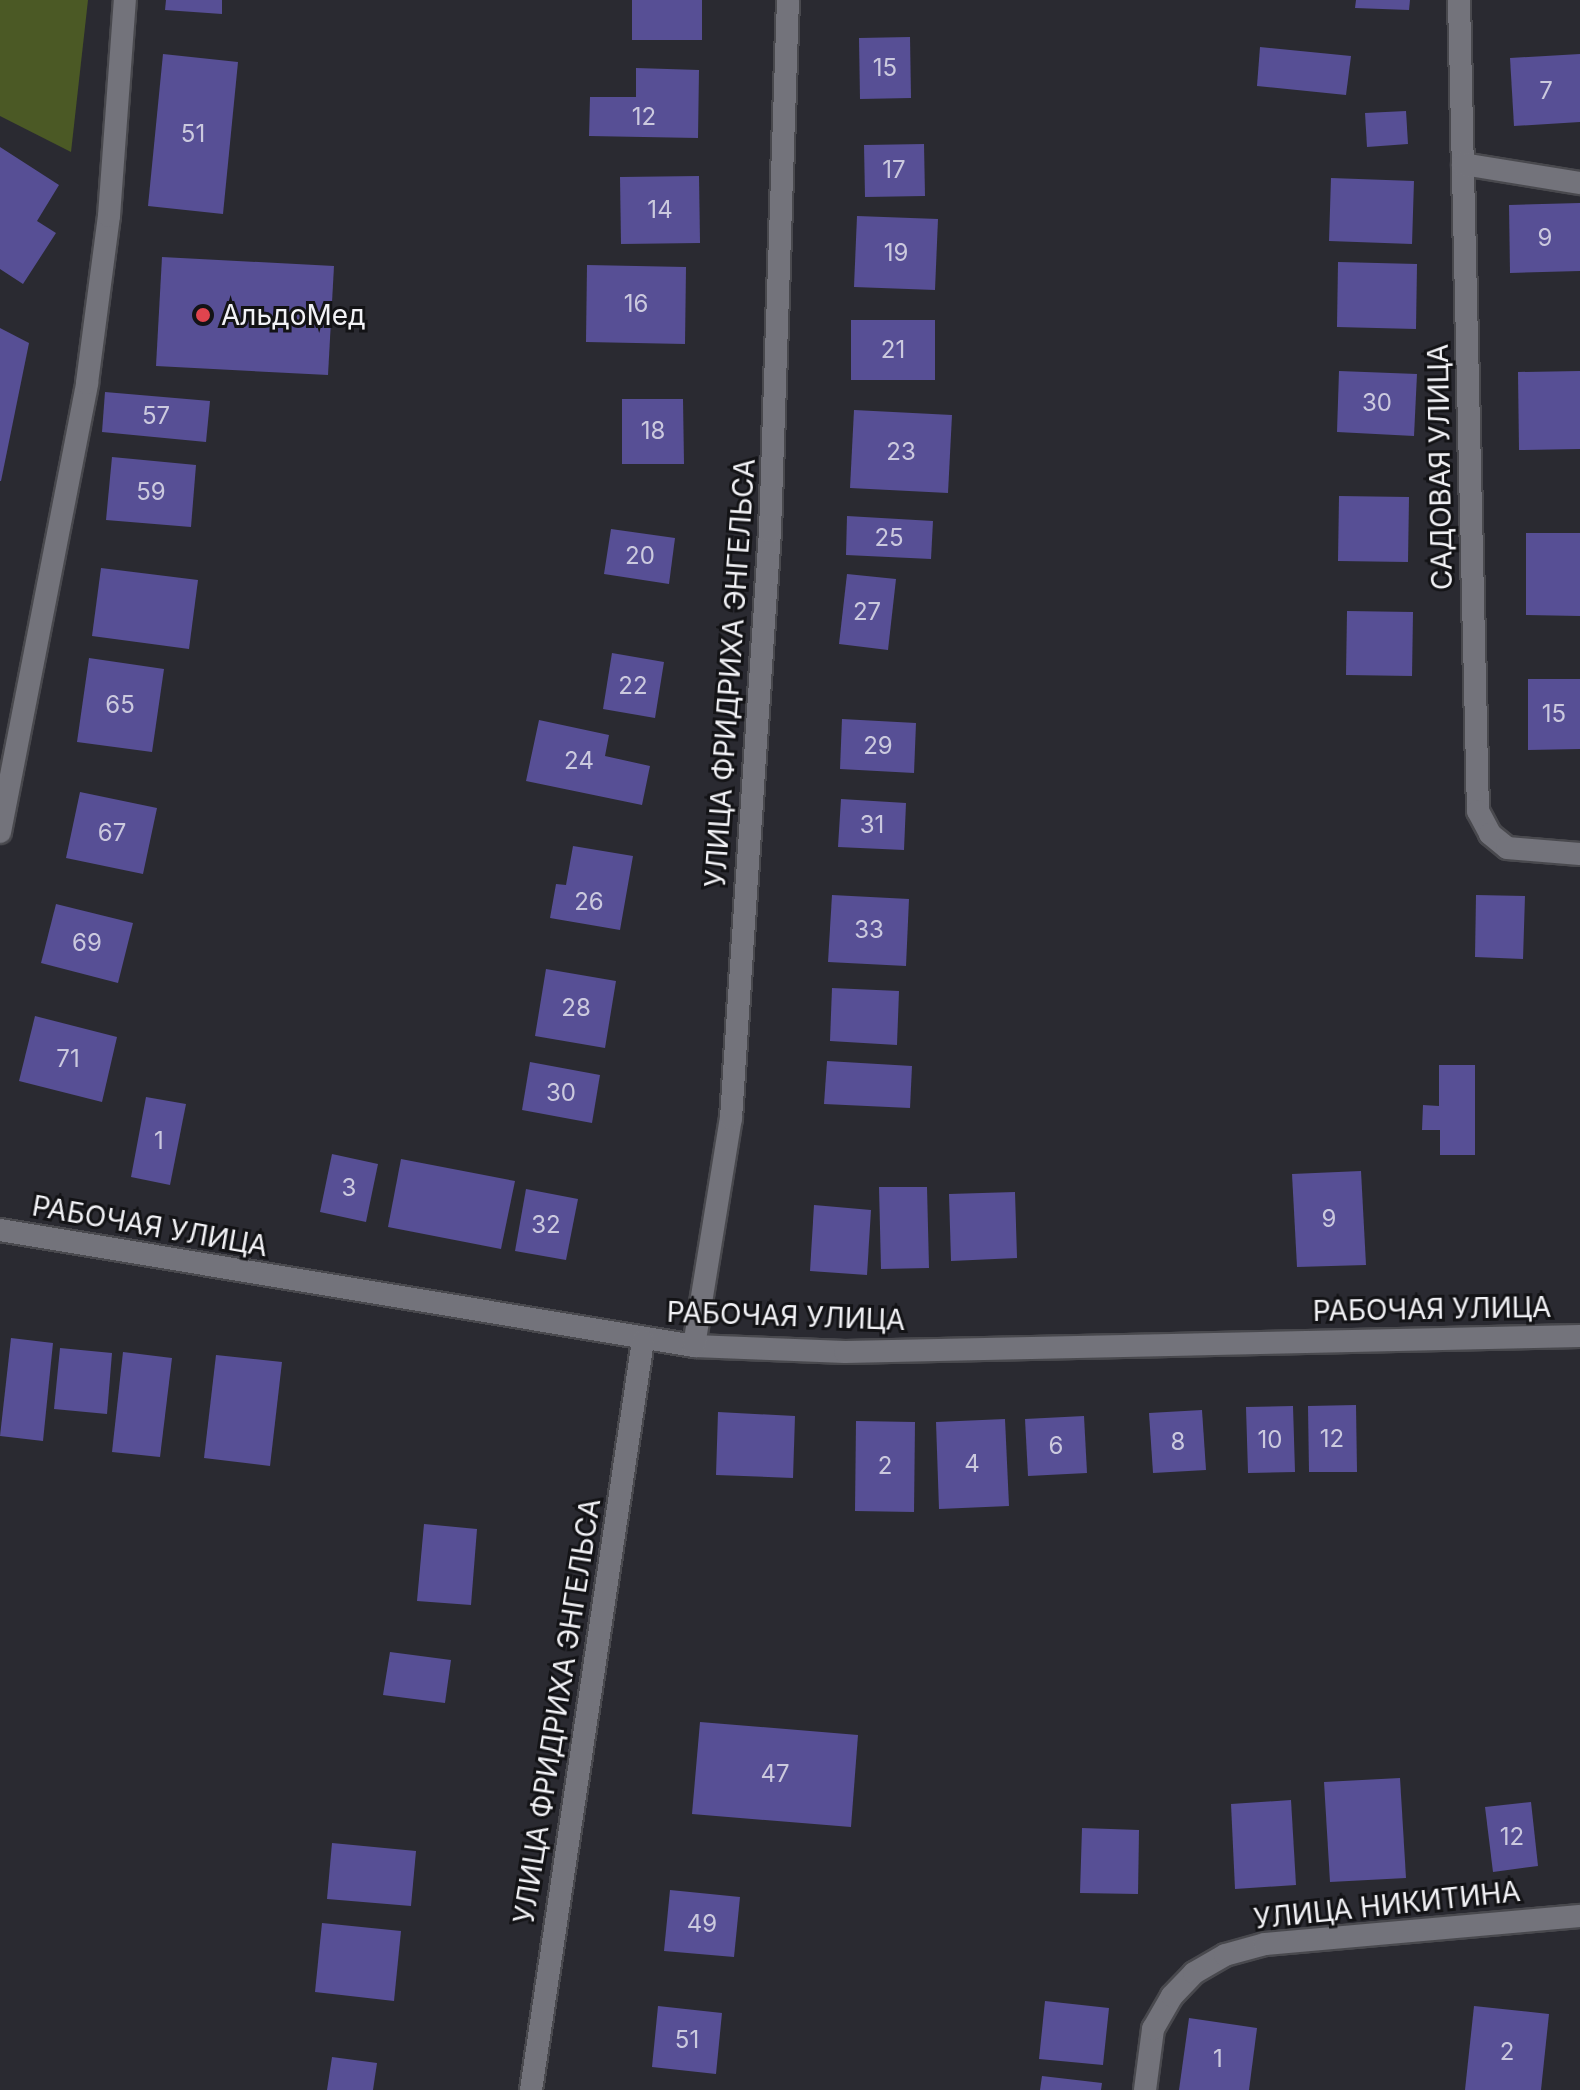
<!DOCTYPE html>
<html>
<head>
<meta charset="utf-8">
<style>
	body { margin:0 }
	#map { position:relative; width:1580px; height:2090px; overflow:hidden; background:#2a2a31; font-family:Inter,sans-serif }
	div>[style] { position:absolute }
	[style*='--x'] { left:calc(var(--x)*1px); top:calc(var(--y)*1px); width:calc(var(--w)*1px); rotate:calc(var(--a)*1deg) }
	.green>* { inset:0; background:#4b5925 }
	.building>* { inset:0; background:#574f95 }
	.roads { filter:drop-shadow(2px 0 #49494e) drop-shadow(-2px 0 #49494e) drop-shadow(0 2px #49494e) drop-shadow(0 -2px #49494e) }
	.minor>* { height:22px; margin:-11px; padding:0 11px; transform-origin:11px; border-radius:11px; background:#73737b }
	.dots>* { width:22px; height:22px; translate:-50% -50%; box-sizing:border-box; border:4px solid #131316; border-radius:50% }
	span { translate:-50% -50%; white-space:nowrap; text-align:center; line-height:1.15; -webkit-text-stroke:6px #131316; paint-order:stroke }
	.number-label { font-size:24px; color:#cbc9de }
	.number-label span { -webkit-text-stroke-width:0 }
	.poi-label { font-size:28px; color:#f2f2f6 }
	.left { translate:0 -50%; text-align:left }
	.street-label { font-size:28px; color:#f2f2f6 }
</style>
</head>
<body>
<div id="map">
	<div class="green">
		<div style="clip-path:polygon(0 0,88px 0,71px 152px,0 116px)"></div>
	</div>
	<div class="building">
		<div style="clip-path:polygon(166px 0,222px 0,222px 14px,165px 10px)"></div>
		<div style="clip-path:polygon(632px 0,702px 0,702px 40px,632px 40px)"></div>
		<div style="clip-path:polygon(1356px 0,1410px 0,1409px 10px,1355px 8px)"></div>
		<div style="clip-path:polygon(910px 37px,911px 98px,860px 99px,859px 38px)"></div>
		<div style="clip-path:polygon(1260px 47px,1351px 56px,1346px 95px,1257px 86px)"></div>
		<div style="clip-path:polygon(163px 54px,238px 62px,223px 214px,148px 206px)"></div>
		<div style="clip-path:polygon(1580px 54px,1580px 122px,1514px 126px,1510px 58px)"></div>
		<div style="clip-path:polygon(636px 68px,699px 70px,698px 138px,589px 136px,590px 97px,636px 97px)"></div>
		<div style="clip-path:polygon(1406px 111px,1408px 144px,1367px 147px,1365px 113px)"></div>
		<div style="clip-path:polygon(924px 144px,925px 196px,865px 197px,864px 145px)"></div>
		<div style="clip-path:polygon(0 147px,59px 185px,37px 221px,56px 233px,23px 284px,0 269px)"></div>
		<div style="clip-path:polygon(699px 176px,700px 243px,621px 244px,620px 177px)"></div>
		<div style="clip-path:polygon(1331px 178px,1414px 181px,1412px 244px,1329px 241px)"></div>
		<div style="clip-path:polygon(1580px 203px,1580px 271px,1510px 273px,1509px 205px)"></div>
		<div style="clip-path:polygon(857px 216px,938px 219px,935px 290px,854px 287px)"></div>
		<div style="clip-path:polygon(162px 257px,334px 266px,328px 375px,156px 366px)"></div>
		<div style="clip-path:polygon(1338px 262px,1417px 264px,1416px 329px,1337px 327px)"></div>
		<div style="clip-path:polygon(587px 265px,686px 267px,685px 344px,586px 342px)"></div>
		<div style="clip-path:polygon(851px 320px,935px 320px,935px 380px,851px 380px)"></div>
		<div style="clip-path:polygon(0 328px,29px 343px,1px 481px,0 481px)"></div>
		<div style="clip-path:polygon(1339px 371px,1417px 374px,1414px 436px,1337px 432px)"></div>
		<div style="clip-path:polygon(1580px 371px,1580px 449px,1519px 450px,1518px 372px)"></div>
		<div style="clip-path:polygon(105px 392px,210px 401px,206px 442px,102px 432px)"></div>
		<div style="clip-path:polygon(622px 399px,683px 399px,684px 464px,622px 464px)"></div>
		<div style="clip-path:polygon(854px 410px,952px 415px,948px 493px,850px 488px)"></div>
		<div style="clip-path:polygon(112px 457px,196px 465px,191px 527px,106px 520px)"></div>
		<div style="clip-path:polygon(1339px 496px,1409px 497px,1408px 562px,1338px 561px)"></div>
		<div style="clip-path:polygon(847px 516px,933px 521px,931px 559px,846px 555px)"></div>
		<div style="clip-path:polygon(611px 529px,675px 538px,669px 584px,604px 574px)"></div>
		<div style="clip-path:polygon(1526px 533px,1580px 533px,1580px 616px,1526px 615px)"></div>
		<div style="clip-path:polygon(101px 568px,198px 580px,189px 649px,92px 636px)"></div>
		<div style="clip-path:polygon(847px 574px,896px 579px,888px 650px,839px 644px)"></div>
		<div style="clip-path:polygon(1347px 611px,1413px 612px,1412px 676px,1346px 675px)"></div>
		<div style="clip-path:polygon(612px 653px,664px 662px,655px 718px,603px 709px)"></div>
		<div style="clip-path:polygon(89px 658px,164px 669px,152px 752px,77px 742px)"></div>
		<div style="clip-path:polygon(1528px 679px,1580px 679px,1580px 749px,1528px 750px)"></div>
		<div style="clip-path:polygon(842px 719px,916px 723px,914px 773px,840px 769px)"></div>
		<div style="clip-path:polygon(539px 720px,609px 735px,605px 756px,650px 766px,642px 805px,526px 781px)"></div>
		<div style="clip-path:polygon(80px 792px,157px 808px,143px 874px,66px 858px)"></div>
		<div style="clip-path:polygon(841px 799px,906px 803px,904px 850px,838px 847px)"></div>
		<div style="clip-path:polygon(573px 846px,633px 856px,620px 930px,550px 918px,556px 884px,566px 885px)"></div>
		<div style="clip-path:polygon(832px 895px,909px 899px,906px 966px,828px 962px)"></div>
		<div style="clip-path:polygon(1476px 895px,1525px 896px,1523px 959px,1475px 957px)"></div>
		<div style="clip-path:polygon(56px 904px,133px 923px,118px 983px,41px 963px)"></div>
		<div style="clip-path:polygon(546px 969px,616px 981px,605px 1048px,535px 1036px)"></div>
		<div style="clip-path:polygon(832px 988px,899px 991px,897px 1045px,830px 1041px)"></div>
		<div style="clip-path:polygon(35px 1016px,117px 1037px,102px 1102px,19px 1081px)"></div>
		<div style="clip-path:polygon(827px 1061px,912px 1066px,910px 1108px,824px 1104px)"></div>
		<div style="clip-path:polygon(530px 1062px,600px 1075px,592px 1123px,522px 1110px)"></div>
		<div style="clip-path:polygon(1439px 1065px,1475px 1065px,1475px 1155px,1440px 1155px,1440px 1130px,1422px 1130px,1423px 1105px,1439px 1106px)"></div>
		<div style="clip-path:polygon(146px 1097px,186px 1104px,170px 1185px,131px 1177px)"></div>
		<div style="clip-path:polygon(332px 1154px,378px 1164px,366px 1222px,320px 1212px)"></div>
		<div style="clip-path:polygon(401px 1159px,515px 1181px,501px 1249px,388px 1227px)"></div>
		<div style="clip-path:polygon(1361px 1171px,1366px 1265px,1297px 1267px,1292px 1174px)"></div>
		<div style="clip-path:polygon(879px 1187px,927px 1187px,929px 1268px,881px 1269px)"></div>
		<div style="clip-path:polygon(526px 1189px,578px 1199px,566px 1260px,515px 1251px)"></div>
		<div style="clip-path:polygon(1015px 1192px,1017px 1258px,951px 1261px,949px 1194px)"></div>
		<div style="clip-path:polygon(814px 1205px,871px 1210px,867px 1275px,810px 1271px)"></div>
		<div style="clip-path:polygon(11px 1338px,53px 1343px,43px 1441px,0 1436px)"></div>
		<div style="clip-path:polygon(60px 1348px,112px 1353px,107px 1414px,54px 1409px)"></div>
		<div style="clip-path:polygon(123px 1352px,172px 1358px,160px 1457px,112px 1452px)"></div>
		<div style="clip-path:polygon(216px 1355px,282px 1362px,270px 1466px,204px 1458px)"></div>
		<div style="clip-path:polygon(1356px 1405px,1357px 1472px,1309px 1472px,1308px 1406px)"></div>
		<div style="clip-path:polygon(1293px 1406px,1295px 1472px,1248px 1473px,1246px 1407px)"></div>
		<div style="clip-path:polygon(1202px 1410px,1206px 1470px,1153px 1473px,1149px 1413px)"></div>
		<div style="clip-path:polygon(718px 1412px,795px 1416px,793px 1478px,716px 1475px)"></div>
		<div style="clip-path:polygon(1084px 1416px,1087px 1473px,1028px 1476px,1025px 1419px)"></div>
		<div style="clip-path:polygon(1005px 1419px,1009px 1506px,939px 1509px,936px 1422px)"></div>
		<div style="clip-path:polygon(856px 1421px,915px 1422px,914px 1512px,855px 1511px)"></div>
		<div style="clip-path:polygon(424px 1524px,477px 1529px,471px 1605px,417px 1601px)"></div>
		<div style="clip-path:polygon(390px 1652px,451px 1660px,445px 1703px,383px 1695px)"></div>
		<div style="clip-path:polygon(700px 1722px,858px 1735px,851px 1827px,692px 1814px)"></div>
		<div style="clip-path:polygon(1400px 1778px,1406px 1878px,1330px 1882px,1324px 1782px)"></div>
		<div style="clip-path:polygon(1291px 1800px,1296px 1885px,1235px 1889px,1231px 1804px)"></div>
		<div style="clip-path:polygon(1531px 1802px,1538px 1866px,1493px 1872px,1485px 1807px)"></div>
		<div style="clip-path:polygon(1082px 1828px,1139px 1830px,1138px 1894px,1080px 1893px)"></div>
		<div style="clip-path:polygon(332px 1843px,416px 1851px,411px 1906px,327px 1899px)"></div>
		<div style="clip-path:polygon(670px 1890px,740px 1897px,734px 1957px,664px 1951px)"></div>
		<div style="clip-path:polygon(322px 1923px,401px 1931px,394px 2001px,315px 1992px)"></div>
		<div style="clip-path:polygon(1045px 2001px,1109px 2008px,1103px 2065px,1039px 2059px)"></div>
		<div style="clip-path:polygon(658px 2006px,722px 2013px,716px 2074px,652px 2067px)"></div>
		<div style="clip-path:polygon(1474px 2006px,1549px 2014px,1541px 2090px,1465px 2090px)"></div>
		<div style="clip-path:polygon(1189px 2018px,1257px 2028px,1249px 2090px,1179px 2090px)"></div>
		<div style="clip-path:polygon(332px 2057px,377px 2063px,373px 2090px,327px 2090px)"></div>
		<div style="clip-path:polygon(1042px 2076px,1102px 2083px,1101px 2090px,1040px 2090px)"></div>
	</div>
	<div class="roads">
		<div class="minor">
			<div style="--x:1459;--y:0;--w:811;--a:88.66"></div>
			<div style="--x:1478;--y:811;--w:26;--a:62"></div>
			<div style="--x:1490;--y:834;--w:22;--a:39"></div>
			<div style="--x:1507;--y:848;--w:73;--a:4.7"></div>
			<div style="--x:1463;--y:164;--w:119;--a:9.2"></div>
			<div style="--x:0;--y:832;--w:457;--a:-79"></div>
			<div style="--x:87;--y:383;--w:168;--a:-82.5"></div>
			<div style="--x:109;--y:216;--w:217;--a:-85.8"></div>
			<div style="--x:0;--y:1230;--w:704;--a:9.49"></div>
			<div style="--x:694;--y:1346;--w:151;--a:2.3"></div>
			<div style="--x:845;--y:1352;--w:735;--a:-1.25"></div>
			<div style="--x:694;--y:1346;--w:231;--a:-80.8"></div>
			<div style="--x:731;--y:1118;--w:588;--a:-86.2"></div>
			<div style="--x:770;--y:531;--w:531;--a:-88.06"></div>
			<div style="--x:531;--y:2090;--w:757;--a:-81.5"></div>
			<div style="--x:1145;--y:2090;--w:62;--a:-82.5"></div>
			<div style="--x:1153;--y:2029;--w:38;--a:-60"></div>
			<div style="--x:1172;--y:1996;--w:32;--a:-46"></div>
			<div style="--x:1194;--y:1973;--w:36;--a:-30"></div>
			<div style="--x:1225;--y:1955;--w:41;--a:-15.4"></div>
			<div style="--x:1265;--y:1944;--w:316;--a:-5.1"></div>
		</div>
	</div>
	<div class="dots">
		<div style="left:203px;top:315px;background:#e0444e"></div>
	</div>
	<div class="number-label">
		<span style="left:885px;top:68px">15</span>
		<span style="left:1546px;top:91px">7</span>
		<span style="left:644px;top:117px">12</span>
		<span style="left:193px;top:134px">51</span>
		<span style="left:894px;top:170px">17</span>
		<span style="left:660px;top:210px">14</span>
		<span style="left:1545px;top:238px">9</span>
		<span style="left:896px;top:253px">19</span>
		<span style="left:636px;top:304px">16</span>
		<span style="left:893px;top:350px">21</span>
		<span style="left:1377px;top:403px">30</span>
		<span style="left:156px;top:416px">57</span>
		<span style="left:653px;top:431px">18</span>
		<span style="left:901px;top:452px">23</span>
		<span style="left:151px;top:492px">59</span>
		<span style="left:889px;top:538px">25</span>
		<span style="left:640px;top:556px">20</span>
		<span style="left:867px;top:612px">27</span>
		<span style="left:633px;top:686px">22</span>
		<span style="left:120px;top:705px">65</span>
		<span style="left:1554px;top:714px">15</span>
		<span style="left:878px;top:746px">29</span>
		<span style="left:579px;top:761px">24</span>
		<span style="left:872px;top:825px">31</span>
		<span style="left:112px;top:833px">67</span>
		<span style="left:589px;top:902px">26</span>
		<span style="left:869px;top:930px">33</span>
		<span style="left:87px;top:943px">69</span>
		<span style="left:576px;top:1008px">28</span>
		<span style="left:68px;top:1059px">71</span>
		<span style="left:561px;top:1093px">30</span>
		<span style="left:159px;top:1141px">1</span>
		<span style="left:349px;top:1188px">3</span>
		<span style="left:1329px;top:1219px">9</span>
		<span style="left:546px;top:1225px">32</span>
		<span style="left:1332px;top:1439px">12</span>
		<span style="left:1270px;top:1440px">10</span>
		<span style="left:1178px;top:1442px">8</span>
		<span style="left:1056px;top:1446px">6</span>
		<span style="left:972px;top:1464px">4</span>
		<span style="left:885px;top:1466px">2</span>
		<span style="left:775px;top:1774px">47</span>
		<span style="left:1512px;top:1837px">12</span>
		<span style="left:702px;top:1924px">49</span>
		<span style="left:687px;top:2040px">51</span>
		<span style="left:1507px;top:2052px">2</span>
		<span style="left:1218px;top:2059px">1</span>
	</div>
	<div class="poi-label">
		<span class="left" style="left:221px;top:315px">АльдоМед</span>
	</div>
	<div class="street-label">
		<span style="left:1440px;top:467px;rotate:-91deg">САДОВАЯ УЛИЦА</span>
		<span style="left:730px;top:673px;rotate:-86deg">УЛИЦА ФРИДРИХА ЭНГЕЛЬСА</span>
		<span style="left:150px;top:1226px;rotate:10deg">РАБОЧАЯ УЛИЦА</span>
		<span style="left:1432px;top:1309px;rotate:-1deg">РАБОЧАЯ УЛИЦА</span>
		<span style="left:786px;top:1316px;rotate:2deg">РАБОЧАЯ УЛИЦА</span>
		<span style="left:557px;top:1711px;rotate:-81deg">УЛИЦА ФРИДРИХА ЭНГЕЛЬСА</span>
		<span style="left:1387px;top:1905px;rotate:-6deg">УЛИЦА НИКИТИНА</span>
	</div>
</div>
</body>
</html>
